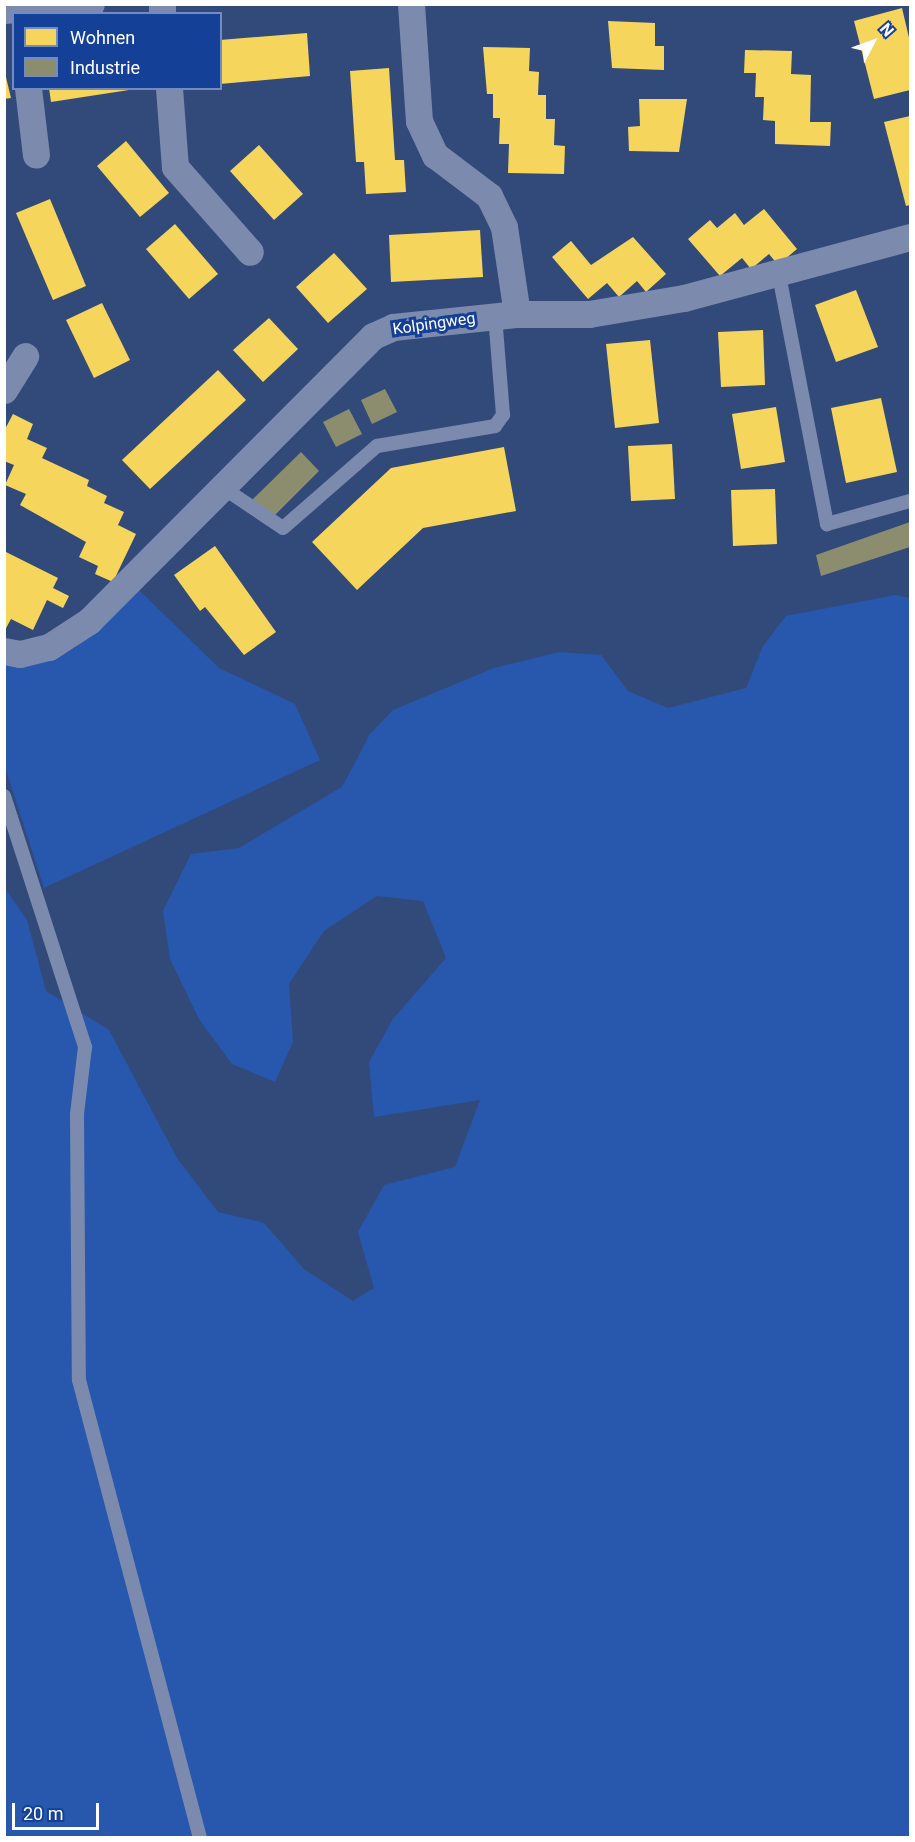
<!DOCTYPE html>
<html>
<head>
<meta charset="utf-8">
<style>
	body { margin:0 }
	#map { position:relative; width:915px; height:1842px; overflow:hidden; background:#324a7a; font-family:Roboto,sans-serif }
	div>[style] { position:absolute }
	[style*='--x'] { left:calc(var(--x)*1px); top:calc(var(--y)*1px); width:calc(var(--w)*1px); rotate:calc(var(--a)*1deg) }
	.green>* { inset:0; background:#2857ae }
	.homes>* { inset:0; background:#f6d55c }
	.industry>* { inset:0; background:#8c8c6e }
	.lane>* { height:14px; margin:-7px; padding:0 7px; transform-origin:7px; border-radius:7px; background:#7c8bad }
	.street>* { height:27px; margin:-13.5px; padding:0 13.5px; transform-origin:13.5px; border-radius:13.5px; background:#7c8bad }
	span { translate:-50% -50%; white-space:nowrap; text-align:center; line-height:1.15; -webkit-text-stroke:6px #144098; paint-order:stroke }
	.street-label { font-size:16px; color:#fff }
	.frame { position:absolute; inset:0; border:6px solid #fff; pointer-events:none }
	.legend { position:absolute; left:12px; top:12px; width:210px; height:78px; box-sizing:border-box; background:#144098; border:2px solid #728cc1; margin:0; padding:8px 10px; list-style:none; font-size:18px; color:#fff }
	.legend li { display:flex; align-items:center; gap:12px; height:30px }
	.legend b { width:30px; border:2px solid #728cc1 }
	.north { position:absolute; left:843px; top:12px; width:60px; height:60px; -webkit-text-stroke:4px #144098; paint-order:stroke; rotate:49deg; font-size:16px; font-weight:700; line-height:24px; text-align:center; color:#fff }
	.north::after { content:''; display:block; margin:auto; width:21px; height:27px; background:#fff; clip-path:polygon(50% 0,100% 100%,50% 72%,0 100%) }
	.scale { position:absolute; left:12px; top:1803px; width:87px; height:27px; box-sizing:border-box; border:3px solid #fff; border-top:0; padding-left:8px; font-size:18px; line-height:21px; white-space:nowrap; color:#fff; -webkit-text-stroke:4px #144098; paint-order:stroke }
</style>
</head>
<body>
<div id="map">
	<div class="green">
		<div style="clip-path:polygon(138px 589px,219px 668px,295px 704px,320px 760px,44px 888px,5px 767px,4px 665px,20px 667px,75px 648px)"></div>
		<div style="clip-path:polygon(895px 595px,910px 598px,910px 1837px,5px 1837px,4px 887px,27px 920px,46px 991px,109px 1030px,177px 1158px,218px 1212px,264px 1223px,304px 1269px,353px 1301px,374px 1288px,358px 1232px,384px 1185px,455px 1167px,480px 1100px,374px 1117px,369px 1062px,393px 1019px,446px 958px,423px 901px,377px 896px,324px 931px,289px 984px,293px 1042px,275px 1082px,232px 1064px,199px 1019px,170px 959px,163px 911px,191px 854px,239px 848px,342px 787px,370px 734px,393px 710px,494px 668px,559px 652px,601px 655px,628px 691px,668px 708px,746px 688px,763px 646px,786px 616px)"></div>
	</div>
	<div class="homes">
		<div style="clip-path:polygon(902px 8px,910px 42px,910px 90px,874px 99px,854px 21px)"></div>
		<div style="clip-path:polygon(608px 21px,655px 23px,655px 46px,664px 46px,664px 70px,612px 68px)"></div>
		<div style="clip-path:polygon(307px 33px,310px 76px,220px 84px,220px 40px)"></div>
		<div style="clip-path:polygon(483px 47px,530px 48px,529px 71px,539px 72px,538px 95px,546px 95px,546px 119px,555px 119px,554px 145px,565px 146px,564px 174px,508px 173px,509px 144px,499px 144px,500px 118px,493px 118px,493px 94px,487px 94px)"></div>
		<div style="clip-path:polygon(745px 50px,792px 51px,791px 74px,811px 75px,810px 122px,831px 122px,830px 146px,775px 144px,775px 121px,763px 120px,764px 97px,755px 97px,756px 73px,744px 73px)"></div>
		<div style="clip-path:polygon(389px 68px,395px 160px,404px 160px,406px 192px,366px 194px,364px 162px,356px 162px,350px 71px)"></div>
		<div style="clip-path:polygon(4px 69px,11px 98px,4px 99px)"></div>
		<div style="clip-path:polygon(49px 88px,129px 88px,129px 90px,51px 102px)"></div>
		<div style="clip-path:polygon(639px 99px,687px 99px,679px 152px,629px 151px,628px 127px,640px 126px)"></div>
		<div style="clip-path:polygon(910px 116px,910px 205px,906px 206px,884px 122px)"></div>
		<div style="clip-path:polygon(126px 141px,169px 193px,140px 217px,97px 166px)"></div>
		<div style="clip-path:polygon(259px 145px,303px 194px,274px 220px,230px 171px)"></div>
		<div style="clip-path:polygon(50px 199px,86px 286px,53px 300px,16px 213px)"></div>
		<div style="clip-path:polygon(764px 209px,797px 249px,778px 265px,769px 254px,751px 269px,742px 258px,720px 276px,688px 239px,710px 220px,717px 228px,735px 213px,744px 225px)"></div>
		<div style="clip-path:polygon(175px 224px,218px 274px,189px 299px,146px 249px)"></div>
		<div style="clip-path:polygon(480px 230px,483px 277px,391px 282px,389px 235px)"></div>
		<div style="clip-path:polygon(633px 237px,666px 274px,646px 292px,637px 281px,619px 297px,607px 283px,588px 299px,552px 257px,571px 241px,591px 265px)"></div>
		<div style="clip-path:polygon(334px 253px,367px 289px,328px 323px,296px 287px)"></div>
		<div style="clip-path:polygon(856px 290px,878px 347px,836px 362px,815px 305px)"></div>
		<div style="clip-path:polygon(102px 303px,130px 360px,94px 378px,66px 320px)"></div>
		<div style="clip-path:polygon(269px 318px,298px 349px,263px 382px,233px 350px)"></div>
		<div style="clip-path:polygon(763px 330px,765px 385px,721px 387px,718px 332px)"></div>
		<div style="clip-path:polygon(650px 340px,659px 423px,615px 428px,606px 344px)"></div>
		<div style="clip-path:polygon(218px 370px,246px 400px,150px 489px,122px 460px)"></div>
		<div style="clip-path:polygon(881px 398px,897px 472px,846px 483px,831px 408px)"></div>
		<div style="clip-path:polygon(776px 407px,785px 462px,741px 469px,732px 414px)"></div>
		<div style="clip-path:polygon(13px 414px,33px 424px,27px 439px,47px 448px,42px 458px,89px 480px,87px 486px,107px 496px,104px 503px,124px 512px,118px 525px,136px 534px,113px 582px,95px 574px,98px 566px,79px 557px,86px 542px,20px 505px,26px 494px,5px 485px,14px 465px,4px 461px,4px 431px)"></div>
		<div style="clip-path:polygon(672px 444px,675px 499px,631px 501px,628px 446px)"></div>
		<div style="clip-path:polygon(504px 447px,516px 511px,423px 528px,357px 590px,312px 542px,391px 468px)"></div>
		<div style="clip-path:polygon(775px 489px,777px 544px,733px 546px,731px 490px)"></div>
		<div style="clip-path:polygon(215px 546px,276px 632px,244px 655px,205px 607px,200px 611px,174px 575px)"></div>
		<div style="clip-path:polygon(4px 551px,58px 578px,53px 588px,69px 596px,63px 608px,47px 600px,33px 630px,11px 619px,4px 632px)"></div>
	</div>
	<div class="industry">
		<div style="clip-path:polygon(385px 389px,397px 412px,372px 424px,361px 400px)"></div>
		<div style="clip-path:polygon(349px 409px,362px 434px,336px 447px,323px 422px)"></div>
		<div style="clip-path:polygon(301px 452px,319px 471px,271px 519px,252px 500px)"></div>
		<div style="clip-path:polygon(910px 522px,910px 547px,821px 576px,816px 555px)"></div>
	</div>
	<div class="lane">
		<div style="--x:779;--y:275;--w:254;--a:79.1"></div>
		<div style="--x:827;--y:524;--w:86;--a:-15.5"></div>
		<div style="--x:222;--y:487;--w:73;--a:33.9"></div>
		<div style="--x:283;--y:528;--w:125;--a:-41.1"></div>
		<div style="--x:377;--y:446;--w:120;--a:-9.6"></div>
		<div style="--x:495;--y:426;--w:14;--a:-54"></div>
		<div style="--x:503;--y:415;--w:99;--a:-94.6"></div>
		<div style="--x:4;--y:796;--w:264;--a:72.1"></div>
		<div style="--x:85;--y:1047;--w:67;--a:96.8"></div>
		<div style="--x:77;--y:1114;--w:266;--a:89.6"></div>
		<div style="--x:79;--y:1380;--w:474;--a:75.2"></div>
	</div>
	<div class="street">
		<div style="--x:162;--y:4;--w:10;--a:90"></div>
		<div style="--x:411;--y:4;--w:117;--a:86.1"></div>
		<div style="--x:419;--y:121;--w:38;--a:65"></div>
		<div style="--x:435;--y:155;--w:68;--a:37.2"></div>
		<div style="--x:489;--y:196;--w:34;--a:64"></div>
		<div style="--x:504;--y:227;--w:88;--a:81.5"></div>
		<div style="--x:4;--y:10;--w:87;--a:-3.9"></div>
		<div style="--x:28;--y:88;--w:67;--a:83.2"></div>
		<div style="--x:169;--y:88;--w:79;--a:85.7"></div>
		<div style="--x:175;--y:167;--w:113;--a:48.6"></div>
		<div style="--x:4;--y:390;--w:40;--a:-58"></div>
		<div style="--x:4;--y:651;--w:16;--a:11"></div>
		<div style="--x:20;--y:654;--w:30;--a:-14"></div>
		<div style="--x:49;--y:647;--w:48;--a:-33"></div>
		<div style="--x:89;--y:621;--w:402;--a:-45.1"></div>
		<div style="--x:373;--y:336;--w:22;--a:-24"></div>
		<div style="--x:393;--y:327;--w:125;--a:-6"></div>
		<div style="--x:517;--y:314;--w:72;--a:0"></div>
		<div style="--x:589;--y:314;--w:96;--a:-9.6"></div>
		<div style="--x:684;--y:298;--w:234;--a:-15.1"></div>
	</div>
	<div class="street-label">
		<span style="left:434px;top:324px;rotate:-8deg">Kolpingweg</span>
	</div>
	<div class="frame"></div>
	<ul class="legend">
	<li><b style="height:16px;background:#f6d55c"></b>Wohnen</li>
	<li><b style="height:16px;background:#8c8c6e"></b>Industrie</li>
	</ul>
	<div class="north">N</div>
	<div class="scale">20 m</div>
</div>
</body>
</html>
